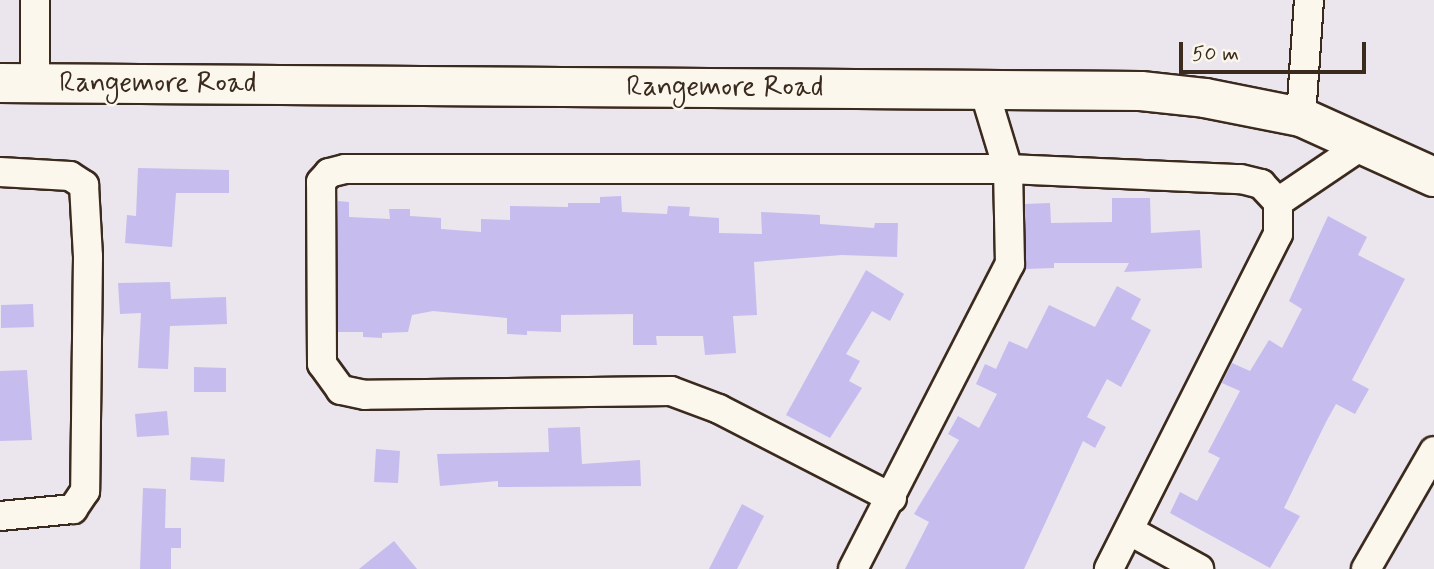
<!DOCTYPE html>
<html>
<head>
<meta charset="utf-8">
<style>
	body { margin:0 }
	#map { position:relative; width:1434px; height:569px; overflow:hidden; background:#ebe5ed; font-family:Mynerve,sans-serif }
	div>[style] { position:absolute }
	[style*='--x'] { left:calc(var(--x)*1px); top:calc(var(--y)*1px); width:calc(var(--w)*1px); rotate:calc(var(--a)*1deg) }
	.building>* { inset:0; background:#c7bcee }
	.roads { filter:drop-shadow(2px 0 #3b2a1e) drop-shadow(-2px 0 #3b2a1e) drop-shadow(0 2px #3b2a1e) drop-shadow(0 -2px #3b2a1e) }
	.street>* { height:28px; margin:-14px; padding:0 14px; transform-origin:14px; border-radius:14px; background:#fbf7ec }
	.secondary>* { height:38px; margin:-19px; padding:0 19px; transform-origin:19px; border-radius:19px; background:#fbf7ec }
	span { translate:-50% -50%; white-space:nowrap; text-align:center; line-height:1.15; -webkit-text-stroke:5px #fbf7ec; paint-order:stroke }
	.street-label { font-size:28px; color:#3b2a1e }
	.scale { position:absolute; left:1179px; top:42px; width:187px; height:32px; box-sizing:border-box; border:4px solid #3b2a1e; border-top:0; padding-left:9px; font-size:21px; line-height:24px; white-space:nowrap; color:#3b2a1e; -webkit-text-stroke:5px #fbf7ec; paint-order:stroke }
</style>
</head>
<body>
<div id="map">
	<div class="building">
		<div style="clip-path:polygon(138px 168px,229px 170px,229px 193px,176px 193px,172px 247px,125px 243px,127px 215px,136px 216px)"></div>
		<div style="clip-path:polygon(621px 196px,622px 212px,667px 214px,668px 206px,690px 207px,689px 216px,719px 218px,719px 233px,762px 234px,761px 212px,820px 215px,820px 224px,874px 228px,875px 223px,898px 223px,897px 257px,842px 255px,754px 262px,757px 315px,733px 316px,736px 353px,705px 355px,703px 336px,656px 336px,657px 345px,633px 345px,633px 314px,561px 315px,561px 332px,527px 331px,527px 335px,507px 334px,507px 318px,433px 311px,412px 315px,408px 332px,382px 333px,382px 338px,363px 337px,363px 332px,338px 332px,338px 201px,349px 202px,349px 217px,390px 219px,389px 209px,410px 209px,410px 216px,441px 218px,441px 229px,481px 232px,481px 219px,510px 220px,510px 206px,568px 207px,568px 203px,600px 203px,600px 197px)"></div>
		<div style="clip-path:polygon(1112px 198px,1150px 198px,1151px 233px,1200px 230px,1202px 268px,1124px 272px,1129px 263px,1054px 263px,1054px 268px,1025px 269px,1025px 204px,1050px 203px,1051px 223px,1112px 222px)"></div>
		<div style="clip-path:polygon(1328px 216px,1367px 237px,1358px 255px,1405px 279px,1352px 380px,1369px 389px,1355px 414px,1336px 404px,1326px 422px,1284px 508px,1300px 516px,1270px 568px,1170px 513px,1180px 492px,1197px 501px,1220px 458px,1208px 452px,1240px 391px,1222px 383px,1232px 363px,1250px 371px,1269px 340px,1282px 348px,1302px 309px,1289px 301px)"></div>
		<div style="clip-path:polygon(866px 270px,904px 294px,890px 321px,872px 311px,846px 354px,860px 361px,849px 381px,862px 388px,830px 438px,786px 415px)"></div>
		<div style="clip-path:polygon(170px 282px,171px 299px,226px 297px,227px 324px,170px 326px,168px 369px,138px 368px,141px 313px,120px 314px,118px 283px)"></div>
		<div style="clip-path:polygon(1117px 286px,1141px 299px,1131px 319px,1151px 330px,1121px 387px,1107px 379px,1087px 417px,1106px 427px,1095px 448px,1083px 441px,1024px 569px,905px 569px,929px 522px,914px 514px,959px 440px,948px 434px,958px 416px,979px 428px,997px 394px,976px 384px,985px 364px,996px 369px,1009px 341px,1027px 349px,1049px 305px,1095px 327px)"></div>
		<div style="clip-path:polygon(33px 304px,34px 327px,1px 328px,1px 305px)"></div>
		<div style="clip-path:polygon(194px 367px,226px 368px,226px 392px,194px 392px)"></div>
		<div style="clip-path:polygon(27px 370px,32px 440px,0 441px,0 371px)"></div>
		<div style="clip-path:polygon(167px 411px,169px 435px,137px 437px,135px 414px)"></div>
		<div style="clip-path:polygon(580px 427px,582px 464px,640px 460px,641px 486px,498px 487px,498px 481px,440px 486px,437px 454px,549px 452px,548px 428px)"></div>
		<div style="clip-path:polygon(376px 449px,400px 451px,398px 483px,374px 482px)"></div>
		<div style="clip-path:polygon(191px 457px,225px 459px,224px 482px,190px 480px)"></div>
		<div style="clip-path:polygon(143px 488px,166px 489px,165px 528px,181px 528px,181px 548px,171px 548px,171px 569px,140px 569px)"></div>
		<div style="clip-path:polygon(742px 504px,764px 516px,737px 569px,709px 569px)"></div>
		<div style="clip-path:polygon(394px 541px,417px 569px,359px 569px)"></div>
	</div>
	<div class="roads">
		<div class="street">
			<div style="--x:35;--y:0;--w:83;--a:90"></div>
			<div style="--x:1301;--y:117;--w:117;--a:-86.1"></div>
			<div style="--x:0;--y:172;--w:70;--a:3.3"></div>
			<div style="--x:70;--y:176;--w:17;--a:33"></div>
			<div style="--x:84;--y:185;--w:72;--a:86.8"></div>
			<div style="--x:88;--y:257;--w:234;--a:90.7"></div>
			<div style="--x:85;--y:491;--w:22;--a:124"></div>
			<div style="--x:73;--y:509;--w:73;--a:174.5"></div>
			<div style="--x:1278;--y:202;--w:105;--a:-34.1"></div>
			<div style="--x:892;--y:498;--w:195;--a:-152.8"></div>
			<div style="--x:719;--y:409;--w:51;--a:-159.4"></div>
			<div style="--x:671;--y:391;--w:306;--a:179.3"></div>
			<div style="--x:365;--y:395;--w:25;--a:-168"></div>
			<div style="--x:341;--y:390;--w:32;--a:-126"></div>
			<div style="--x:322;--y:364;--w:182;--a:-90.3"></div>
			<div style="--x:321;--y:182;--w:12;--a:-48"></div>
			<div style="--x:329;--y:173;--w:16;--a:-14"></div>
			<div style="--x:345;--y:169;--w:663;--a:0"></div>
			<div style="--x:1008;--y:169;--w:233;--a:2.5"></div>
			<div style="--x:1241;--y:179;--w:21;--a:14"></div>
			<div style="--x:1261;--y:184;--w:25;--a:47"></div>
			<div style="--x:1278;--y:202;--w:32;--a:90"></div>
			<div style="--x:1278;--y:234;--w:375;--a:116.8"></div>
			<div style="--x:1130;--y:531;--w:79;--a:28.8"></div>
			<div style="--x:853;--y:569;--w:343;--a:-62.8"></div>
			<div style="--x:1010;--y:264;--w:95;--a:-91.2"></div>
			<div style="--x:1008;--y:169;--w:83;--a:-106.9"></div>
			<div style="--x:1366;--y:569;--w:136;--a:-60"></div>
		</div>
		<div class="secondary">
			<div style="--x:0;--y:83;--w:1141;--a:0.4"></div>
			<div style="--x:1141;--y:91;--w:64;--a:6.2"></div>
			<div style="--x:1205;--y:98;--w:98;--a:11.2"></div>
			<div style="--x:1301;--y:117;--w:146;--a:24.3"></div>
		</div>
	</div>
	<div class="street-label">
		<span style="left:158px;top:84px">Rangemore Road</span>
		<span style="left:725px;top:88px">Rangemore Road</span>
	</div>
	<div class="scale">50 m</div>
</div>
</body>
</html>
